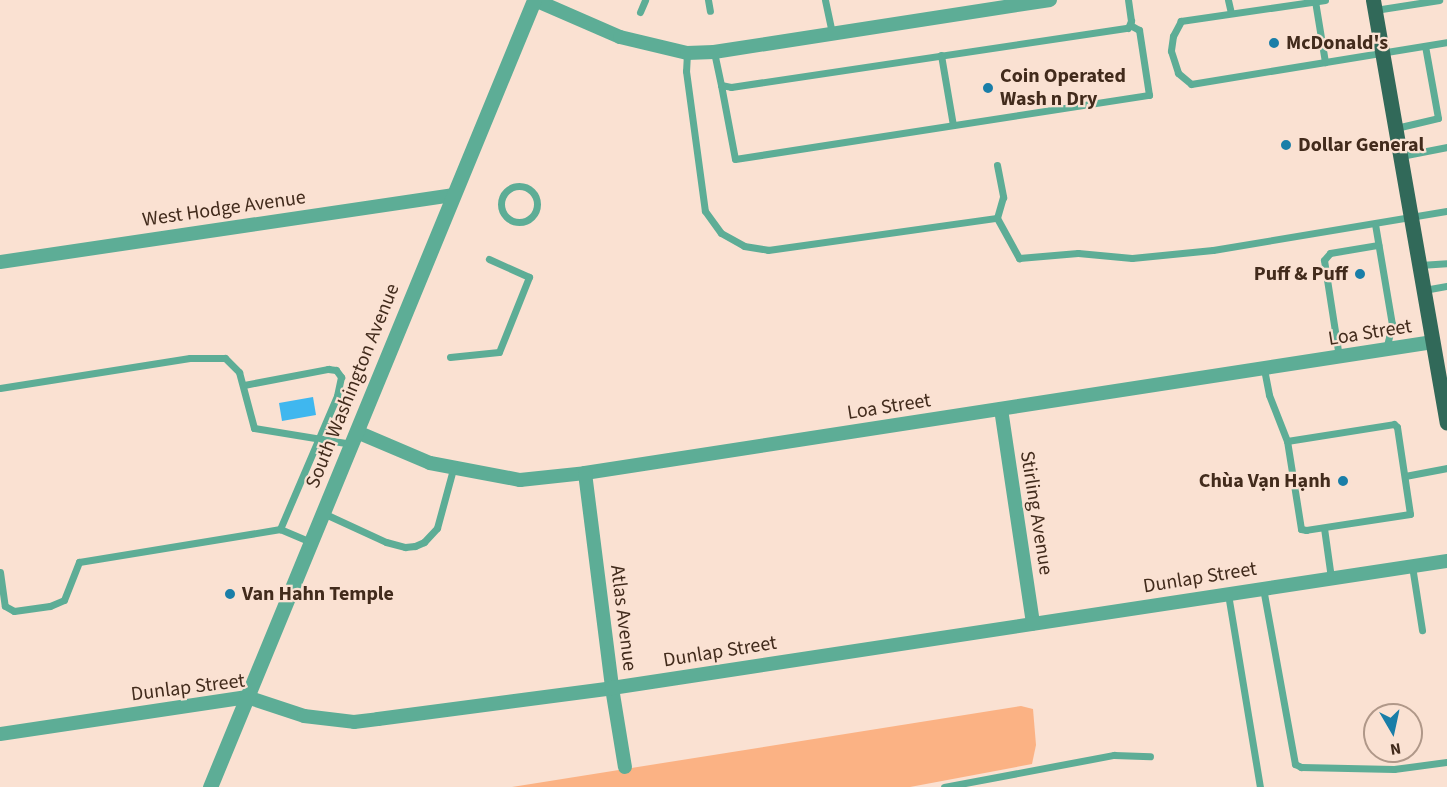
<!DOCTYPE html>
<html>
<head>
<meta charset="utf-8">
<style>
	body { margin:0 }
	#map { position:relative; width:1447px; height:787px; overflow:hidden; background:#fae1d2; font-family:"Source Sans 3",sans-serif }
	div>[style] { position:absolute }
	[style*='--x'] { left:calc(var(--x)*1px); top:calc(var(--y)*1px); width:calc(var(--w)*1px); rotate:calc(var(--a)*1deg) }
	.green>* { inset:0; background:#fbb284 }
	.water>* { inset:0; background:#3fb7ef }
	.service>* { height:7px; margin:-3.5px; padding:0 3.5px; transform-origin:3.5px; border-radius:3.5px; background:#5dad96 }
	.service>.ring { margin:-3.5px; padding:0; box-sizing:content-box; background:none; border:7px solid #5dad96; border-radius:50% }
	.minor>* { height:14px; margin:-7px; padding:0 7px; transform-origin:7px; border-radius:7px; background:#5dad96 }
	.tertiary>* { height:15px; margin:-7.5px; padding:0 7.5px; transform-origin:7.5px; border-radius:7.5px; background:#5dad96 }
	.primary>* { height:15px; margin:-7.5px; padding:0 7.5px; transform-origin:7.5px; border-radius:7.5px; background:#316959 }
	.dots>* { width:16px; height:16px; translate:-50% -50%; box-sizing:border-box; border:3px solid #fae1d2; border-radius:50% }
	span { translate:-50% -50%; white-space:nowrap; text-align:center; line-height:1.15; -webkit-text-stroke:4.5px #fae1d2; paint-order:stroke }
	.poi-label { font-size:20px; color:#422b1c; font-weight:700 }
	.left { translate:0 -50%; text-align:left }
	.right { translate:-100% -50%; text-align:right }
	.street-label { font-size:20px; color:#422b1c }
	.north { position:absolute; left:1363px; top:703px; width:60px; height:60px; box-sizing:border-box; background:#fae1d2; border:2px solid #b09889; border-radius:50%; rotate:171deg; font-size:16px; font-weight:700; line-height:24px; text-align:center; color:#422b1c }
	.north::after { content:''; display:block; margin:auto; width:21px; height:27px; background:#197ea8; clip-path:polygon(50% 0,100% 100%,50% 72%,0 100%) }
</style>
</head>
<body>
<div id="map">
	<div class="green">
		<div style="clip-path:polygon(1021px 706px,1033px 709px,1036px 745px,1032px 764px,910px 787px,512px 787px)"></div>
	</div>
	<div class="water">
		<div style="clip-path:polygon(313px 397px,316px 415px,282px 421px,279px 403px)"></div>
	</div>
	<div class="service">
		<div style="--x:708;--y:0;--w:11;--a:80"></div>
		<div style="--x:825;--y:0;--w:35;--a:78"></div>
		<div style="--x:1228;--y:0;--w:13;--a:77"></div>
		<div style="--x:1325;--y:0;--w:146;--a:171.7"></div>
		<div style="--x:1181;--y:21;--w:17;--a:118"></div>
		<div style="--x:1173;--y:36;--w:15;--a:98"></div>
		<div style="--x:1171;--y:51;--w:23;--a:72"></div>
		<div style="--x:1178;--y:73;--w:17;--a:40"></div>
		<div style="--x:1191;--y:84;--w:259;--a:-9.3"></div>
		<div style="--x:1315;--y:1;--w:62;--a:80.7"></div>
		<div style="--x:1375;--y:10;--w:65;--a:-8.9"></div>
		<div style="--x:640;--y:12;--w:13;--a:-67"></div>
		<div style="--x:714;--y:52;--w:34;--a:78"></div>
		<div style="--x:721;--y:85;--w:10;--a:11"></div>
		<div style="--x:731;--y:87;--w:401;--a:-8.5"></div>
		<div style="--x:1128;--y:28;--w:8;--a:-67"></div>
		<div style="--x:1131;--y:21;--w:21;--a:-98"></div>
		<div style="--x:687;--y:53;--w:18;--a:93"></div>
		<div style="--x:686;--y:71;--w:141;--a:82.3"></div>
		<div style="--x:705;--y:211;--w:27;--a:54"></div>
		<div style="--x:721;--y:233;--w:26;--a:29"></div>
		<div style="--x:744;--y:246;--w:24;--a:9"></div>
		<div style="--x:768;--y:250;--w:231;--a:-8"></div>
		<div style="--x:941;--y:55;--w:71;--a:80.3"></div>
		<div style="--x:721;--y:85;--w:75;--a:79.3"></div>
		<div style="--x:735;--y:159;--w:419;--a:-8.8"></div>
		<div style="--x:1149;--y:95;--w:66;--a:-98.7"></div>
		<div style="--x:1139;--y:30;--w:10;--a:-151"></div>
		<div style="--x:1396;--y:128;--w:43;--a:-13.4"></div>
		<div style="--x:1438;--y:118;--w:73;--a:-100.2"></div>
		<div style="--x:1401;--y:156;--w:47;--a:-11.1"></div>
		<div style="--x:997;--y:165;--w:33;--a:79"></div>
		<div style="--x:1003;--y:197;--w:22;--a:106"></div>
		<div style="--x:997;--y:218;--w:46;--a:61.2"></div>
		<div style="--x:1019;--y:258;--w:59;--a:-4.8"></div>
		<div style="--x:1078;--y:253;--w:54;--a:5.3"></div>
		<div style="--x:1132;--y:258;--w:81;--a:-5.6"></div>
		<div style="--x:1213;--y:250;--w:237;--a:-9.5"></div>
		<div class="ring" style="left:501px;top:186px;width:29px;height:29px"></div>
		<div style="--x:1375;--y:224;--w:101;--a:80.4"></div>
		<div style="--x:1392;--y:324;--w:27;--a:103"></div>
		<div style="--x:1420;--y:265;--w:27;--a:-4"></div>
		<div style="--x:1424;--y:290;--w:23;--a:-10"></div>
		<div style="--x:450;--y:357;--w:49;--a:-5.8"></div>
		<div style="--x:499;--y:352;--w:81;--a:-68.2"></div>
		<div style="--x:529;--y:277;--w:44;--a:-155.8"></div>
		<div style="--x:1339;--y:357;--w:98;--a:-98.8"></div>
		<div style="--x:1324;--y:260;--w:9;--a:-49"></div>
		<div style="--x:1330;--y:253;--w:49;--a:-9.5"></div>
		<div style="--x:1264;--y:369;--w:26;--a:79"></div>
		<div style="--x:1269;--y:395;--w:49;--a:68.6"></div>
		<div style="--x:244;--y:385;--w:86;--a:-10.8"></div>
		<div style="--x:328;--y:369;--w:8;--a:7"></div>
		<div style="--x:336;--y:370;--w:9;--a:54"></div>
		<div style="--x:341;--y:377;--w:19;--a:102"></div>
		<div style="--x:337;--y:396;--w:145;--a:113.2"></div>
		<div style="--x:0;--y:388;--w:192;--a:-9"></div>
		<div style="--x:190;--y:358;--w:35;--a:0"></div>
		<div style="--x:225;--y:358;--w:20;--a:45"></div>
		<div style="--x:239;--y:372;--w:58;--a:75"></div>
		<div style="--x:254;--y:428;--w:99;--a:9.3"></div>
		<div style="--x:1394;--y:424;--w:4;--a:45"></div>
		<div style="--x:1397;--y:427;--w:88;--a:81.5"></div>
		<div style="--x:1410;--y:514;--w:105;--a:171.3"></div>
		<div style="--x:1306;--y:530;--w:5;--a:-169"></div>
		<div style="--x:1301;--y:529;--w:89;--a:-99"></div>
		<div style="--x:1287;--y:441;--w:108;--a:-9"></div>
		<div style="--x:1405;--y:476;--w:43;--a:-10.8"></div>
		<div style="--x:323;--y:513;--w:69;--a:24.7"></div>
		<div style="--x:386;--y:542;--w:20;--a:15"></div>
		<div style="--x:405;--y:547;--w:10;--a:-6"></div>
		<div style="--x:415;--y:546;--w:10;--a:-24"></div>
		<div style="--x:424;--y:542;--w:19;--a:-47"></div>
		<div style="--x:437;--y:528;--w:61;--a:-74.8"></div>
		<div style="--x:1324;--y:528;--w:50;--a:82"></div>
		<div style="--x:1412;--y:566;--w:65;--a:81.1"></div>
		<div style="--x:0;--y:572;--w:34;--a:82"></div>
		<div style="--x:5;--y:606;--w:10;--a:29"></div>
		<div style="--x:14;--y:611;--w:36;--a:-8"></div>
		<div style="--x:50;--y:606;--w:15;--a:-23"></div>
		<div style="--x:64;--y:600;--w:41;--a:-68.5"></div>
		<div style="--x:79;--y:562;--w:204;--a:-9.3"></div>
		<div style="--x:280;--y:529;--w:34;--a:23"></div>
		<div style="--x:1263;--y:588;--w:179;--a:79.7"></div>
		<div style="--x:1295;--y:764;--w:7;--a:27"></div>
		<div style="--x:1301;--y:767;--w:93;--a:1.2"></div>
		<div style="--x:1394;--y:769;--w:53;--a:-7.5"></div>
		<div style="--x:1228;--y:594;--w:196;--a:80.6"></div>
		<div style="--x:944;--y:787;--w:173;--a:-10.7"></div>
		<div style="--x:1114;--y:755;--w:36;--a:2"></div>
	</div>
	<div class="minor">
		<div style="--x:535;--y:0;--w:93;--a:23.5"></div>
		<div style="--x:620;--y:37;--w:69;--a:13.4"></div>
		<div style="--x:687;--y:53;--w:27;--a:-2"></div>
		<div style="--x:714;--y:52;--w:340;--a:-8.8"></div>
		<div style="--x:0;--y:262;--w:459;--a:-8.4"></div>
		<div style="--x:1001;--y:409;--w:217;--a:81.5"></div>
		<div style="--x:357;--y:432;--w:79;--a:23"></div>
		<div style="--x:430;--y:463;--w:92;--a:10.7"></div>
		<div style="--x:520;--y:480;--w:65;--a:-6.1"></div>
		<div style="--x:585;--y:473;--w:858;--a:-8.78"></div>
		<div style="--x:585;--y:473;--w:217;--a:82.8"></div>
		<div style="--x:612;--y:688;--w:80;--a:80.7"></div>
		<div style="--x:0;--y:734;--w:250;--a:-8.5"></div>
		<div style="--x:247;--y:697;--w:60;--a:18.4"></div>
		<div style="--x:304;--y:716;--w:50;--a:6.8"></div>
		<div style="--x:354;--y:722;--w:24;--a:-7"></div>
		<div style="--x:378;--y:719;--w:236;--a:-7.5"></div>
		<div style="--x:612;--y:688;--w:845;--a:-8.65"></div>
	</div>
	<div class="tertiary">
		<div style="--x:210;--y:787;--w:851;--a:-67.62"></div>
	</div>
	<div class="primary">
		<div style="--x:1373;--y:0;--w:429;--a:80.1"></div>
	</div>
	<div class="dots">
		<div style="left:1274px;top:43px;background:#197ea8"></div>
		<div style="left:988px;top:88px;background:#197ea8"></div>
		<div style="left:1286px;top:145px;background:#197ea8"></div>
		<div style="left:1360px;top:274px;background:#197ea8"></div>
		<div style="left:1343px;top:481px;background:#197ea8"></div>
		<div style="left:230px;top:594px;background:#197ea8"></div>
	</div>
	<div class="poi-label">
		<span class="left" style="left:1286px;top:43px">McDonald's</span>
		<span class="left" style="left:1000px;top:88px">Coin Operated<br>Wash n Dry</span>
		<span class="left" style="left:1298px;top:145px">Dollar General</span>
		<span class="right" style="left:1348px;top:274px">Puff &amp; Puff</span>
		<span class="right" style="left:1331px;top:481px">Chùa Vạn Hạnh</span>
		<span class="left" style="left:242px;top:594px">Van Hahn Temple</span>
	</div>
	<div class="street-label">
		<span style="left:224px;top:209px;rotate:-8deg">West Hodge Avenue</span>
		<span style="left:1370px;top:333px;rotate:-9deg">Loa Street</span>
		<span style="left:353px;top:386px;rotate:-68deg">South Washington Avenue</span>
		<span style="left:889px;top:407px;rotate:-9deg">Loa Street</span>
		<span style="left:1036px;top:513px;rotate:81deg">Stirling Avenue</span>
		<span style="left:1200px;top:578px;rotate:-9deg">Dunlap Street</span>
		<span style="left:623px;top:618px;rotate:83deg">Atlas Avenue</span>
		<span style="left:720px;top:652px;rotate:-9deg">Dunlap Street</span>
		<span style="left:188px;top:688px;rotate:-7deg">Dunlap Street</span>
	</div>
	<div class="north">N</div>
</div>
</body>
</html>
